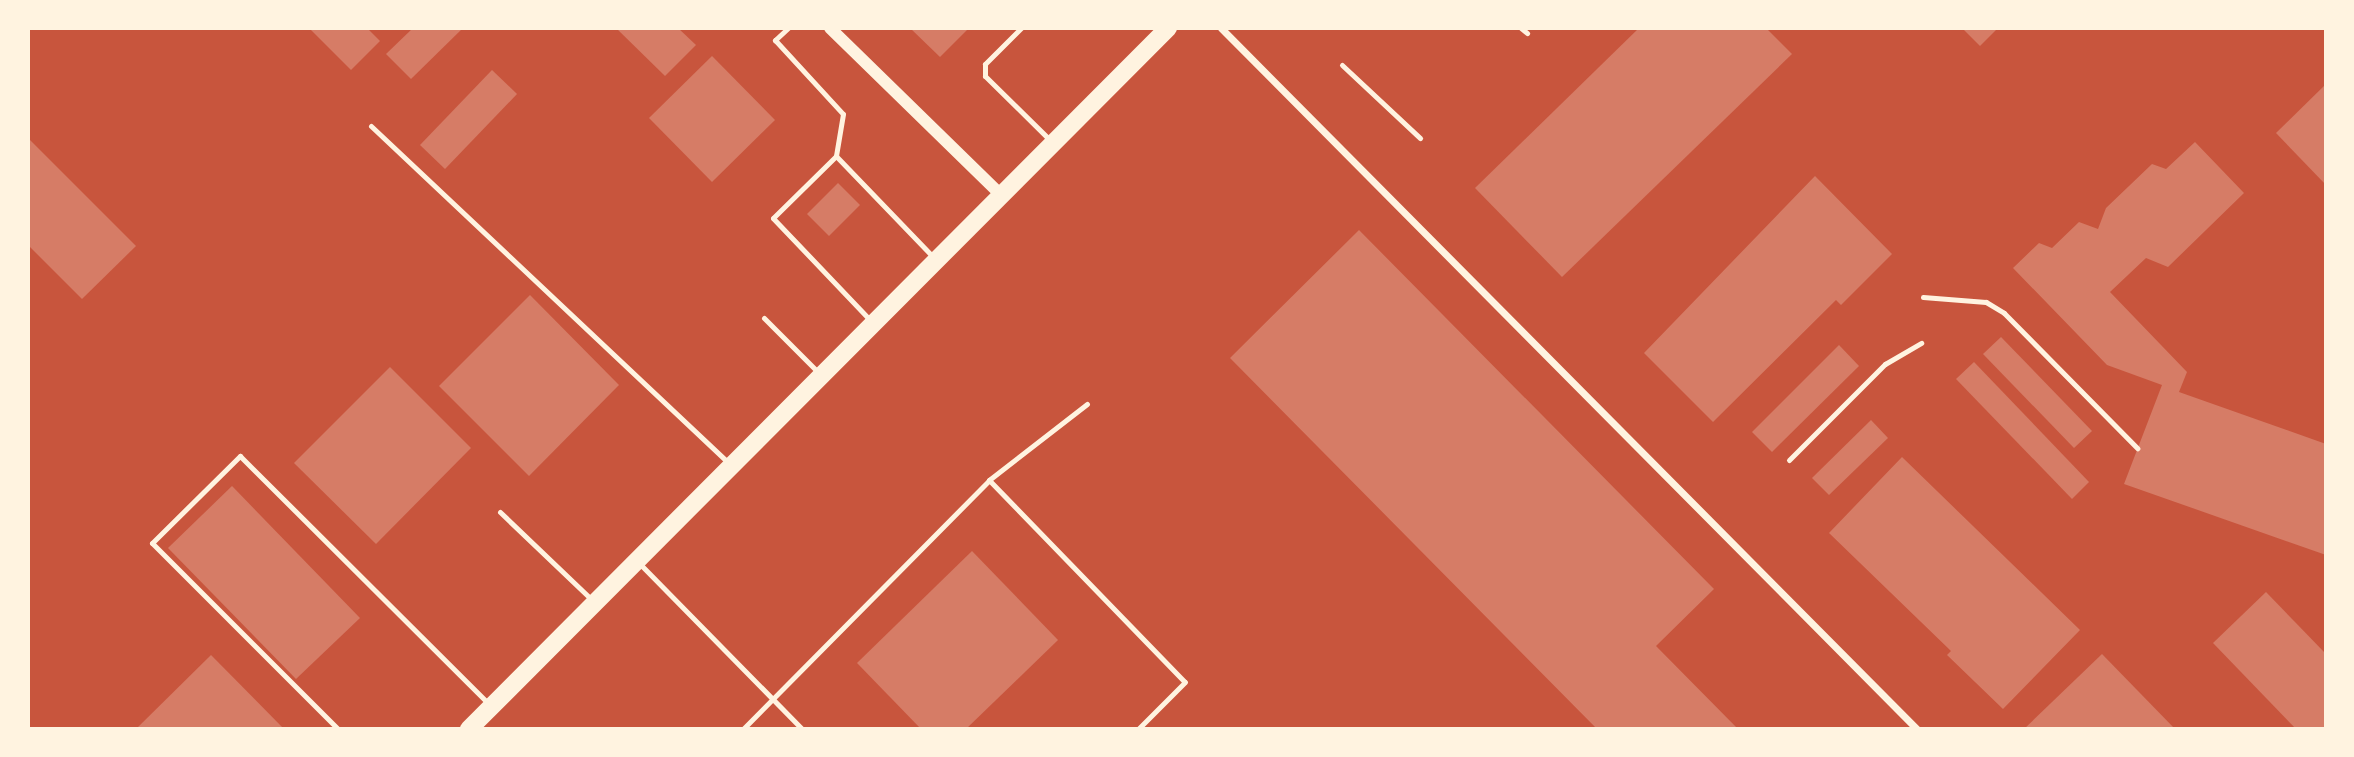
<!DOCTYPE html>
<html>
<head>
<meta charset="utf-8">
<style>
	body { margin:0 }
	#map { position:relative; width:2354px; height:757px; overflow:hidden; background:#c8553d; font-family:"Varela Round",sans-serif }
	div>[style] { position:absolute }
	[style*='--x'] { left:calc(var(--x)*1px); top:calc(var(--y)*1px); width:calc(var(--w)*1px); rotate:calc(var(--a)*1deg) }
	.building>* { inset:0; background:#d67c66 }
	.service>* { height:5px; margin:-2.5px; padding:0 2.5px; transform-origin:2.5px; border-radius:2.5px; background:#fff3e0 }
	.minor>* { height:7px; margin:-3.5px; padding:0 3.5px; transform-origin:3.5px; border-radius:3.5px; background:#fff3e0 }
	.tertiary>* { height:12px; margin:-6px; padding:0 6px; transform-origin:6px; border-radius:6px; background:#fff3e0 }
	.primary>* { height:18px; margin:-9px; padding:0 9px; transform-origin:9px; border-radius:9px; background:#fff3e0 }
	span { translate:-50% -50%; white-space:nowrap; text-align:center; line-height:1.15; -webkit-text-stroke:7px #fff3e0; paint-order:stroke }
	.frame { position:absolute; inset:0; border:30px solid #fff3e0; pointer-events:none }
</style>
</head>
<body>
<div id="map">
	<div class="building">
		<div style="clip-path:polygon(309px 28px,367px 28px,380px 41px,351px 70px)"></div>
		<div style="clip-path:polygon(413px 28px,463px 28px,411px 79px,386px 54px)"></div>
		<div style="clip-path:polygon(616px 28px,678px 28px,696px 45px,665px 76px)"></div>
		<div style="clip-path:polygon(910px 28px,969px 28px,940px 57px)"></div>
		<div style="clip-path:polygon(1639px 28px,1766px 28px,1792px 54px,1562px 277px,1475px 188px)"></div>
		<div style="clip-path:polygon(1962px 28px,1998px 28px,1980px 46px)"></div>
		<div style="clip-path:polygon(712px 56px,775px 120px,712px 182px,649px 118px)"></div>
		<div style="clip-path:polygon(492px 70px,517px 94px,445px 169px,420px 145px)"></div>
		<div style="clip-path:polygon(2326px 84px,2326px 185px,2276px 133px)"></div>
		<div style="clip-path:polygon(28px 138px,136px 246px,82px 299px,28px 245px)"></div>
		<div style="clip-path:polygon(2195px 142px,2244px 193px,2168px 267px,2146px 258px,2110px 292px,2187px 372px,2179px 392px,2326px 444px,2326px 555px,2124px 484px,2162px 385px,2107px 365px,2013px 268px,2039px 243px,2052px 248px,2079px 222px,2098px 229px,2106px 208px,2152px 164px,2166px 169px)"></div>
		<div style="clip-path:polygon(1815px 176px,1892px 254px,1841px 305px,1836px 300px,1713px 422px,1644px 353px)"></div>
		<div style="clip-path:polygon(838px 183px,860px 205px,829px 236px,807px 214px)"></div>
		<div style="clip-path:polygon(1359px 230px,1714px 589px,1656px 646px,1738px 729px,1597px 729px,1230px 358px)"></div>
		<div style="clip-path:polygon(530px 295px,619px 385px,529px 476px,439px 386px)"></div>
		<div style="clip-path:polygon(2001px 337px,2092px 431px,2074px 448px,1983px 354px)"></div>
		<div style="clip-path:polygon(1839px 345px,1859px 366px,1772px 452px,1752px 432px)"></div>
		<div style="clip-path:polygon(1974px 362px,2089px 482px,2072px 499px,1956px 379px)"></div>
		<div style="clip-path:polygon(390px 367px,471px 448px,376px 544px,294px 463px)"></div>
		<div style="clip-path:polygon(1871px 420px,1888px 438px,1829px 495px,1812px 478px)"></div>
		<div style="clip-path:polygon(1902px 457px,2080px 630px,2003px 709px,1947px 655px,1951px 651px,1829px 533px)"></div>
		<div style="clip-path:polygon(232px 486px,360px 618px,296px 679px,168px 548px)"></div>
		<div style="clip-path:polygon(972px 551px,1058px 640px,966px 729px,921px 729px,857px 663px)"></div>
		<div style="clip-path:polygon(2266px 592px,2326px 654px,2326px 729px,2296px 729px,2213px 643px)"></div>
		<div style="clip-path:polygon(2102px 654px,2175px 729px,2024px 729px)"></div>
		<div style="clip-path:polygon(211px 655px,284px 729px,136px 729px)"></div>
	</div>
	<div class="service">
		<div style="--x:788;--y:28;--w:18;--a:137"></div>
		<div style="--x:775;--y:40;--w:100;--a:47.4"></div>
		<div style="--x:843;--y:114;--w:43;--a:99.5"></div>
		<div style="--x:1021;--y:28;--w:51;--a:135"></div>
		<div style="--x:985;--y:64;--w:12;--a:90"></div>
		<div style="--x:985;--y:76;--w:91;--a:44.6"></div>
		<div style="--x:1521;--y:28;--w:8;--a:40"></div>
		<div style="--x:1342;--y:65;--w:107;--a:43.1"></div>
		<div style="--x:371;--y:126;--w:492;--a:43.3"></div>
		<div style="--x:1923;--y:297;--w:63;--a:4.5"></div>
		<div style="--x:1986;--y:302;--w:21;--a:31"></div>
		<div style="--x:2004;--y:313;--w:190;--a:45.4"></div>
		<div style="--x:764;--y:318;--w:78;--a:45"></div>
		<div style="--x:871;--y:321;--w:142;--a:-133.6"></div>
		<div style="--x:773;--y:218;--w:88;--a:-44.5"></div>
		<div style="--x:836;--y:156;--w:141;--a:46.1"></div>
		<div style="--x:1789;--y:460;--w:136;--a:-45"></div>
		<div style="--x:1885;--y:364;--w:42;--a:-30.3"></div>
		<div style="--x:989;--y:480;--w:124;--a:-37.8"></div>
		<div style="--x:500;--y:512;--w:127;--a:43.7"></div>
		<div style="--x:639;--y:563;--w:233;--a:45.5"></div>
		<div style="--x:338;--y:729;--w:263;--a:-135"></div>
		<div style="--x:152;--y:543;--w:124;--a:-44.7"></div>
		<div style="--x:240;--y:456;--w:351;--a:44.9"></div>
		<div style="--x:743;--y:729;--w:350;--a:-45.3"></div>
		<div style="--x:989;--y:480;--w:281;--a:45.9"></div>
		<div style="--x:1185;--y:682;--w:66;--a:135"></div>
	</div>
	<div class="minor">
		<div style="--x:1221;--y:28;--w:988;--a:45.21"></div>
	</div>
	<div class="tertiary">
		<div style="--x:830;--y:28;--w:239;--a:44.3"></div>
	</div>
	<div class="primary">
		<div style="--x:469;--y:729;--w:990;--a:-45.08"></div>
	</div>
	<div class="frame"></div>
</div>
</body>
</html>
